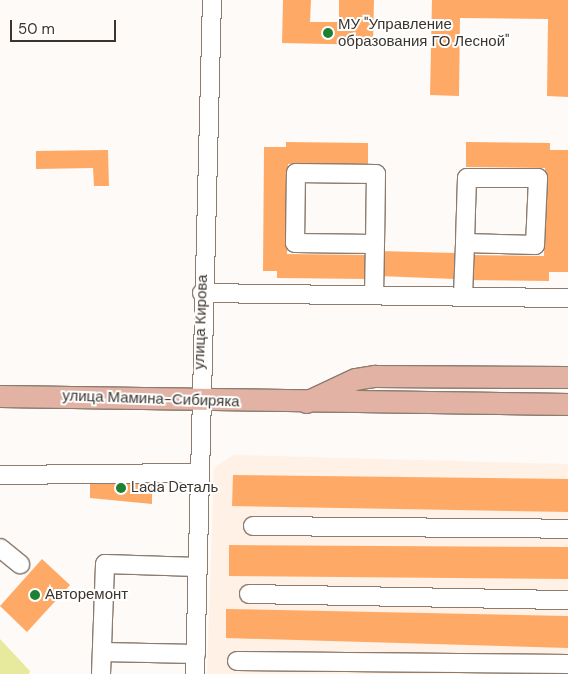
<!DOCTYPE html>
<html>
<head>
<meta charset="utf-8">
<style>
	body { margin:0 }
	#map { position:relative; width:568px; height:674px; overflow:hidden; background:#fefaf7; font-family:"DM Sans",sans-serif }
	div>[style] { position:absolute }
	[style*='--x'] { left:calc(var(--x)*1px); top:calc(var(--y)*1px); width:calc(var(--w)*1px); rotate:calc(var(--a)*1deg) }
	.built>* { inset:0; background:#fff1e5 }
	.green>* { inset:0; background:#e7ea9d }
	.building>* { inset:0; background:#feaa66 }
	.roads { filter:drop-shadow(1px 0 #8c7c6f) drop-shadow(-1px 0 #8c7c6f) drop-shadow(0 1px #8c7c6f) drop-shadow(0 -1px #8c7c6f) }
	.minor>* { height:18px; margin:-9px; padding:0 9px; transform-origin:9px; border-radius:9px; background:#fff }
	.major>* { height:21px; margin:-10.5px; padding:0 10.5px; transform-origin:10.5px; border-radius:10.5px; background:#e2b2a4 }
	.dots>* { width:14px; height:14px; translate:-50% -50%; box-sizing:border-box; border:2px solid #fff; border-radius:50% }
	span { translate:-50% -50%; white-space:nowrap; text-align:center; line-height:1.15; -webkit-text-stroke:4px #fff; paint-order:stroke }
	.poi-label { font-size:15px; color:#3c352f }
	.left { translate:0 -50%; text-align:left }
	.street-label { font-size:15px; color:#3c352f }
	.scale { position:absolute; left:10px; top:20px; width:106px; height:22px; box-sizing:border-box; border:2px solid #3c352f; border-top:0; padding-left:6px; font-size:15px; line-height:18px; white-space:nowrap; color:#3c352f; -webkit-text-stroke:4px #fff; paint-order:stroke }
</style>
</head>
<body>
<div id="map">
	<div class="built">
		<div style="clip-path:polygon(233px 455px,568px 464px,568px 674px,207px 674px,214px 468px)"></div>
	</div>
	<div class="green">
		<div style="clip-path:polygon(0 639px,30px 671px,29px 674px,0 674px)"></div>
	</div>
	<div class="building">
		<div style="clip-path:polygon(283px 0,311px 0,310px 22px,339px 22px,339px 0,374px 0,373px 45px,282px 43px)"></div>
		<div style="clip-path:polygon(432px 0,568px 0,568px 97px,547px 96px,548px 19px,460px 18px,459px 96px,430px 95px)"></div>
		<div style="clip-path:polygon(286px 142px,368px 143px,368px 166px,288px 164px,287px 254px,368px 255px,368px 279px,277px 278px,277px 271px,263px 271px,264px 147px,286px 147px)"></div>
		<div style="clip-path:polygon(466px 142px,550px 143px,550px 150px,568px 150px,568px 272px,549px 272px,549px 281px,466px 280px,466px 255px,544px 256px,545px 168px,466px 167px)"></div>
		<div style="clip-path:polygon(108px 150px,109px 186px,94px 186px,93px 168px,36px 169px,36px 151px)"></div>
		<div style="clip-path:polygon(380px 251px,455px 253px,454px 279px,379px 276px)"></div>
		<div style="clip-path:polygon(233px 475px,568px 479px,568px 512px,232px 506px)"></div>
		<div style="clip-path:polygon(90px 476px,152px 479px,152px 504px,90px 498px)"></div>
		<div style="clip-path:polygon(229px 545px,568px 547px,568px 579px,229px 576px)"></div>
		<div style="clip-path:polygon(42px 559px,70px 585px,27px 632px,0 606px)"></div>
		<div style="clip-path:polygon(226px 609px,568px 616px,568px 648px,226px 638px)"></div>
	</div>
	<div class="roads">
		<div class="minor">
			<div style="--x:202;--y:293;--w:366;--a:0.8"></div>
			<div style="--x:374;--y:295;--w:51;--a:-88.9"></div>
			<div style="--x:375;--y:244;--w:80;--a:-179.3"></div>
			<div style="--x:295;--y:243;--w:70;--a:-89.2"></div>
			<div style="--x:296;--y:173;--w:80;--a:0.7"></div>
			<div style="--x:376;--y:174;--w:70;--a:90.8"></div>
			<div style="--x:463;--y:296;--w:53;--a:-87.8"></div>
			<div style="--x:465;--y:243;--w:70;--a:1.6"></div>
			<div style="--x:535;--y:245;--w:67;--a:-87.4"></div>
			<div style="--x:538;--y:178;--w:71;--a:180"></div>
			<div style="--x:467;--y:178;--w:65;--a:91.8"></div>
			<div style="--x:0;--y:475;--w:198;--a:-0.6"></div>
			<div style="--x:253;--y:526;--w:315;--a:0.5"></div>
			<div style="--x:0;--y:548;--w:26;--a:39"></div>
			<div style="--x:249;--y:594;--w:319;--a:1.1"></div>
			<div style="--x:102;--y:652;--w:94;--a:1.2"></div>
			<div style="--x:237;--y:661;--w:331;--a:0.5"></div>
			<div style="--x:101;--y:674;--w:110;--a:-87.9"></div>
			<div style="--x:105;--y:564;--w:92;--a:1.9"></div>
			<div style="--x:195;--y:674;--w:674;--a:-88.56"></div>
		</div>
		<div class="major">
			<div style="--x:0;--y:396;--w:568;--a:0.81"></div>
			<div style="--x:306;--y:402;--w:54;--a:-25.1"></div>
			<div style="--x:355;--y:379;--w:20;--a:-9"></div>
			<div style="--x:375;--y:376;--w:193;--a:0.3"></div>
		</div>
	</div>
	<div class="dots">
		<div style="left:328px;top:33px;background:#1c8135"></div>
		<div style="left:121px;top:488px;background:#1c8135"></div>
		<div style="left:35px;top:595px;background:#1c8135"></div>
	</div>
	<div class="poi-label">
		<span class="left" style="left:338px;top:33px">МУ "Управление<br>образования ГО Лесной"</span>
		<span class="left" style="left:131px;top:488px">Lada Dеталь</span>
		<span class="left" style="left:45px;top:595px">Авторемонт</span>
	</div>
	<div class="street-label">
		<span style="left:201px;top:322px;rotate:-88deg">улица Кирова</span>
		<span style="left:151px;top:399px;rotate:2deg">улица Мамина-Сибиряка</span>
	</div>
	<div class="scale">50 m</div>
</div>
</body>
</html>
